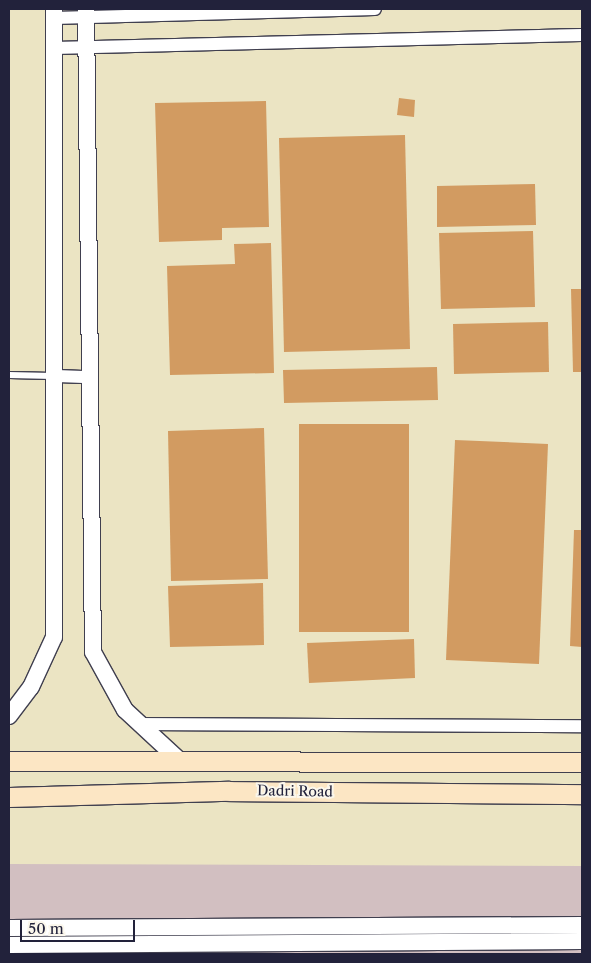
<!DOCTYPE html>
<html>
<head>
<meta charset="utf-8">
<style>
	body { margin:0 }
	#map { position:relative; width:591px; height:963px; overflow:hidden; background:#ebe4c3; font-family:"Libre Caslon Text",serif }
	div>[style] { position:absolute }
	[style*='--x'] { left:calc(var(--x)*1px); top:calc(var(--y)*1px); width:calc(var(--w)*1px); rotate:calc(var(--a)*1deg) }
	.industrial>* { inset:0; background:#d2bfc1 }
	.building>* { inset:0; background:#d29b61 }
	.roads { filter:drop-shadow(1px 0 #403f4f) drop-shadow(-1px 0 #403f4f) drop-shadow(0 1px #403f4f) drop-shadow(0 -1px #403f4f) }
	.service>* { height:6px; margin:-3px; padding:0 3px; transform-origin:3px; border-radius:3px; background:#fff }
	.minor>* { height:12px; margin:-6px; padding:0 6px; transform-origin:6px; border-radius:6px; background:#fff }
	.tertiary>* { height:16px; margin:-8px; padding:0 8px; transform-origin:8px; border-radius:8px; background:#fff }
	.secondary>* { height:19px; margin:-9.5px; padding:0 9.5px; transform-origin:9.5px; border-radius:9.5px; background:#fce6c4 }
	span { translate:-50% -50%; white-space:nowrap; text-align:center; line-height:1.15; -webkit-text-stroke:4px #fbf7ec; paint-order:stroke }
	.street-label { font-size:14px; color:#22223b }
	.frame { position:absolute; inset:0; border:10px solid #22223b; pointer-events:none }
	.scale { position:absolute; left:20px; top:920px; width:115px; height:22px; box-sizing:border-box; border:2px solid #22223b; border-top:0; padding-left:6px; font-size:15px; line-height:18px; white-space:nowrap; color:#22223b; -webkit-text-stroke:4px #fbf7ec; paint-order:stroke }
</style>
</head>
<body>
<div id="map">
	<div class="industrial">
		<div style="clip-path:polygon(9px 864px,582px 866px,582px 954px,9px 954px)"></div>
	</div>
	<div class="building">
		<div style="clip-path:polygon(399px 98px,415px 100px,414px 117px,397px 115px)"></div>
		<div style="clip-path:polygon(266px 101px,269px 227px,222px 228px,222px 240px,159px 242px,155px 103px)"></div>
		<div style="clip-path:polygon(405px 135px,410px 349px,284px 352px,279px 138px)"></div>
		<div style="clip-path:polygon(535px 184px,536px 225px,437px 227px,437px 186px)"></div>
		<div style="clip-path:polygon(533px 231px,535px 307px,441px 309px,439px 233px)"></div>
		<div style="clip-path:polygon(271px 243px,274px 373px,170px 375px,167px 266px,235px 264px,234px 244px)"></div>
		<div style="clip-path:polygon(571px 289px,582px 289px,582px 372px,573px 372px)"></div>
		<div style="clip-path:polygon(548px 322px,549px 372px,454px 374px,453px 324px)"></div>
		<div style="clip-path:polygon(437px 367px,438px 400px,284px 403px,283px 370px)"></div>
		<div style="clip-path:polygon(299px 424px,409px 424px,409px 632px,299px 632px)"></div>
		<div style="clip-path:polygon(264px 428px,268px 579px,171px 581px,168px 431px)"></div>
		<div style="clip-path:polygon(455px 440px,548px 444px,539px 664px,446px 660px)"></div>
		<div style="clip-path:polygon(574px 530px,582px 530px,582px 647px,570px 646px)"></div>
		<div style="clip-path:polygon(263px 583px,264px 645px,170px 647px,168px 586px)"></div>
		<div style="clip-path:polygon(414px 639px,415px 678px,309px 683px,307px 643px)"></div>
	</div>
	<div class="roads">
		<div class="service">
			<div style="--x:9;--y:375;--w:44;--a:1.3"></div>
		</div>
		<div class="minor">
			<div style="--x:54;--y:18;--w:321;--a:-1.6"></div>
			<div style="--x:54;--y:48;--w:528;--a:-1.41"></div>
			<div style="--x:57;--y:376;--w:33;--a:2"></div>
			<div style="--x:141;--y:724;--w:441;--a:0.3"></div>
		</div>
		<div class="tertiary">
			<div style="--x:86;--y:9;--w:643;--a:89.38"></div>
			<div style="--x:93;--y:652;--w:66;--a:61.1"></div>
			<div style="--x:125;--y:710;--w:72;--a:42.8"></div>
			<div style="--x:9;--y:716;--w:36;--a:-53"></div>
			<div style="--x:31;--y:687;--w:55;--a:-65.3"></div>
			<div style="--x:54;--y:637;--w:628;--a:-90"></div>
			<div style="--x:9;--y:928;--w:573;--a:-0.3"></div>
			<div style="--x:9;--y:945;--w:573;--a:-0.4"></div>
		</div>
		<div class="secondary">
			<div style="--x:9;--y:761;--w:573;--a:0.1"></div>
			<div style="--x:9;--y:797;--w:220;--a:-1.6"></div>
			<div style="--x:229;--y:791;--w:353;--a:0.5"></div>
		</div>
	</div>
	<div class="street-label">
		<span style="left:295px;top:791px;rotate:1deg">Dadri Road</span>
	</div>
	<div class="frame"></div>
	<div class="scale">50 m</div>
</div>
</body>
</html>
